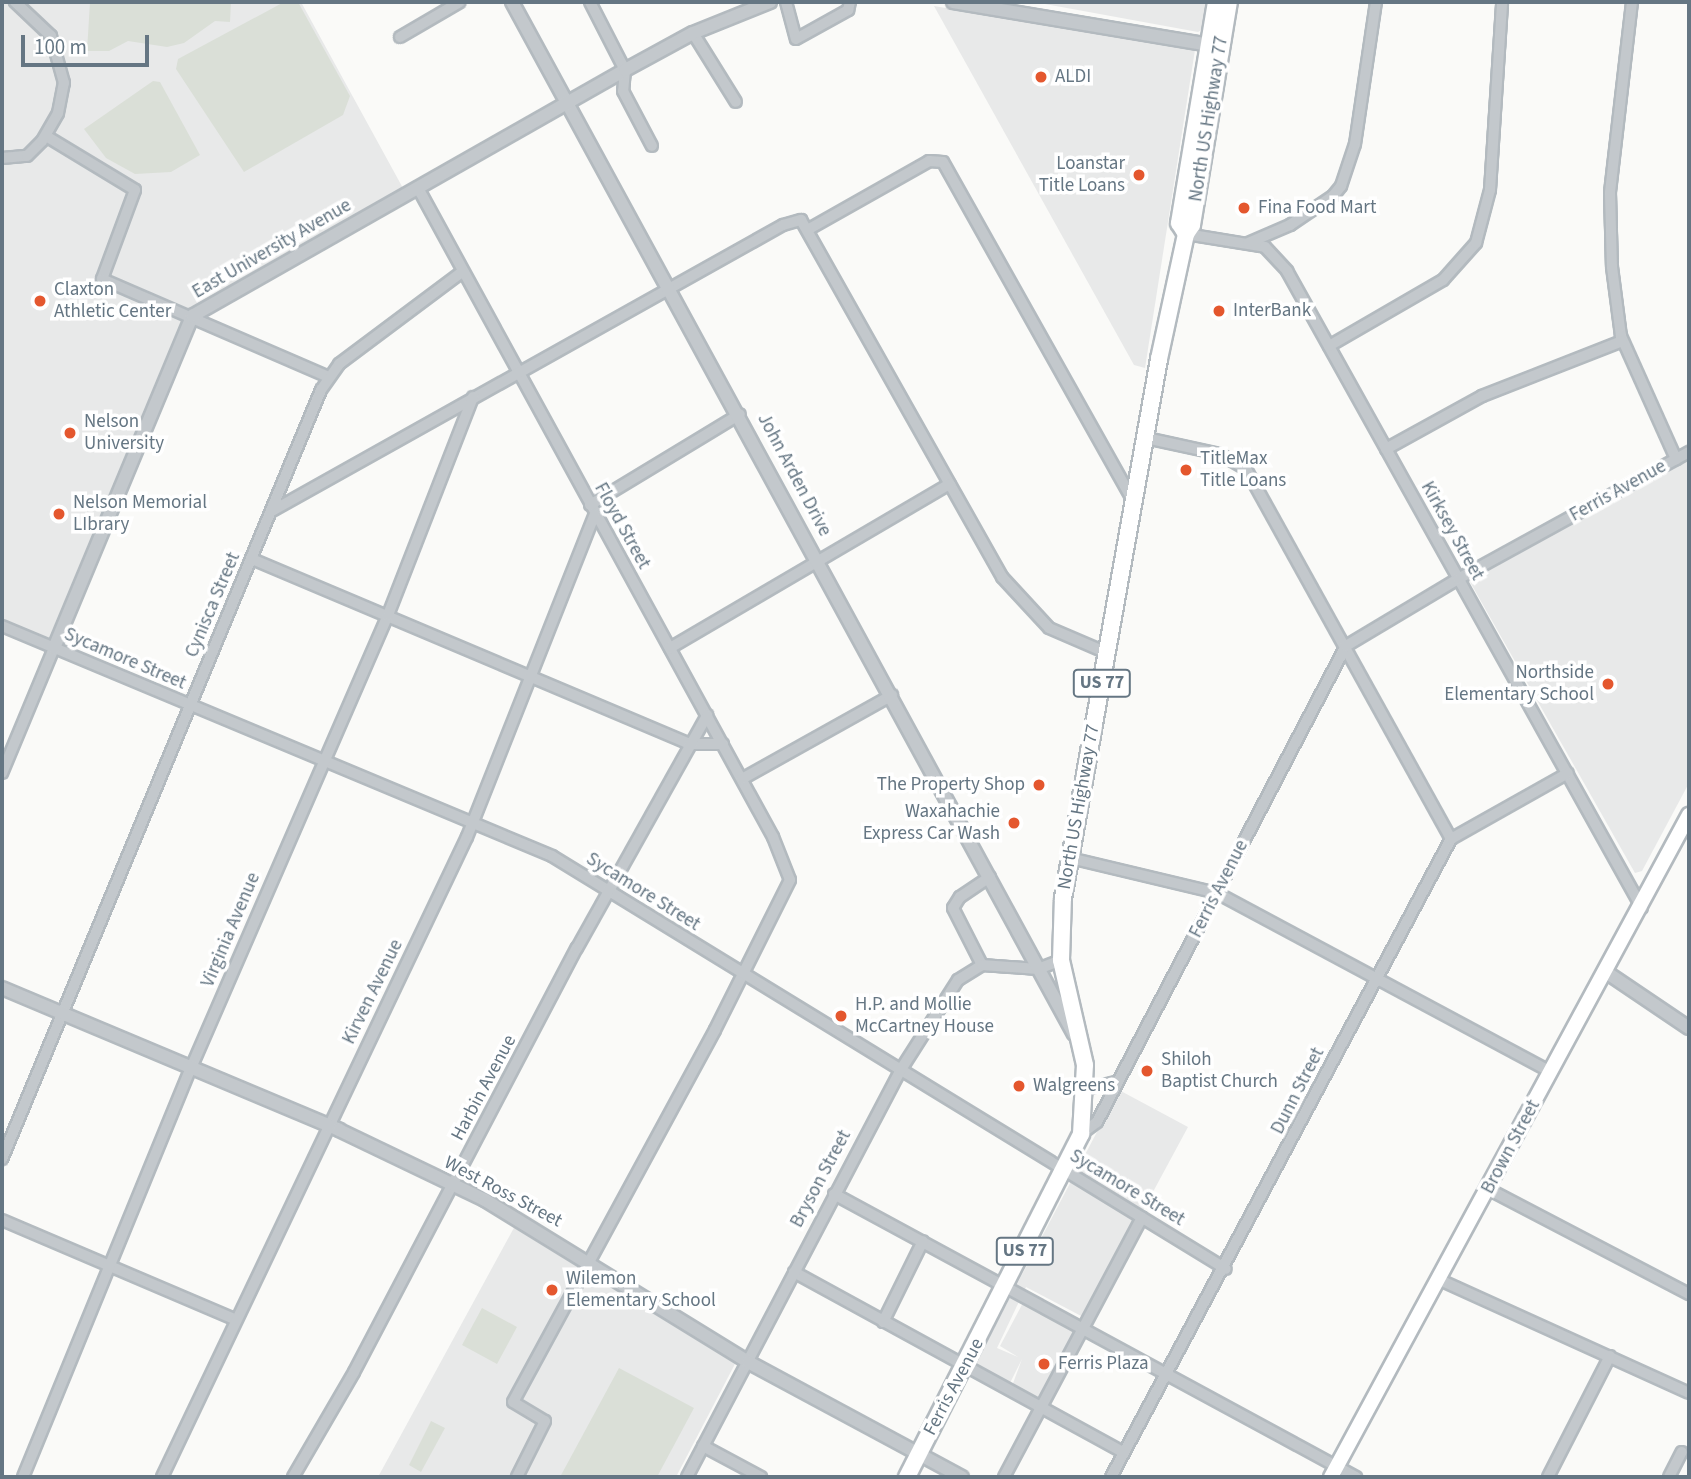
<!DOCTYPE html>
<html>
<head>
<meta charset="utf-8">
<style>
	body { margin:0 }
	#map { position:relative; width:1691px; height:1479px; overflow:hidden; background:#fafaf8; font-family:"Source Sans 3",sans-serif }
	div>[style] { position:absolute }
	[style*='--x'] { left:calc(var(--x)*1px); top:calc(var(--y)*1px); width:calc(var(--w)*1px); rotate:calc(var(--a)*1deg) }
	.built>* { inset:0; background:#e8e9e9 }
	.green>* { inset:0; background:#dadfd7 }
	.roads { filter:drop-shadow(2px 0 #b3babf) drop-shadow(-2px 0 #b3babf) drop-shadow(0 2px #b3babf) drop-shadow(0 -2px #b3babf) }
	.minor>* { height:10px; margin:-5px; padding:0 5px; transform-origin:5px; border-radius:5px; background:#c3c8cc }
	.tertiary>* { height:12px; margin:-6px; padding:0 6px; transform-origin:6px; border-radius:6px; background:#c3c8cc }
	.secondary>* { height:14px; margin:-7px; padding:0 7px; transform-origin:7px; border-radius:7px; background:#fff }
	.primary>* { height:16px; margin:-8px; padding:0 8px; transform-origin:8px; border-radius:8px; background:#fff }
	.dots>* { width:19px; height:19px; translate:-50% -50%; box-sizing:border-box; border:4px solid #fff; border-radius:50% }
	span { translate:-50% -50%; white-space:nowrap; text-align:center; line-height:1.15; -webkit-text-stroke:7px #fff; paint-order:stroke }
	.shield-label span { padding:2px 5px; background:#fff; border:2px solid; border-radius:5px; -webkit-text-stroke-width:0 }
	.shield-label { font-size:18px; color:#657683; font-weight:700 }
	.poi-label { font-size:19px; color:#657683 }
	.left { translate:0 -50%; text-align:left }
	.right { translate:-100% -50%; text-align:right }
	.street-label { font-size:19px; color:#657683 }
	.frame { position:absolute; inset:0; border:4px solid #657683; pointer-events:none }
	.scale { position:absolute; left:21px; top:35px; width:128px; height:32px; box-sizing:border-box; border:4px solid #657683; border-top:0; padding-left:9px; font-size:21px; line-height:24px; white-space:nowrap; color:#657683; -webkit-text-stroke:5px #fff; paint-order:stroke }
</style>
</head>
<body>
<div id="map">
	<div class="built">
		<div style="clip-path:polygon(2px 2px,301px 2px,404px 190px,187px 316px,51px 641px,2px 620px)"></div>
		<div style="clip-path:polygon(1034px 2px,1209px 2px,1205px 28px,1198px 32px)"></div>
		<div style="clip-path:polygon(934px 6px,1195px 50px,1145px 368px,1134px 365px)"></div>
		<div style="clip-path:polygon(1689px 457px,1689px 783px,1642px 871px,1635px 873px,1470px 582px,1472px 577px)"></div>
		<div style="clip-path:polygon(1119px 1090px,1188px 1127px,1085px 1318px,1026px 1287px,997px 1348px,1018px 1357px,1000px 1346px,1025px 1299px,1078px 1329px,1041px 1402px,1012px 1386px,1022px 1359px,1009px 1385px,974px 1366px)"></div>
		<div style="clip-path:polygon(516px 1224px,736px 1362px,676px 1477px,378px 1477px)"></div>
	</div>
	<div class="green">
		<div style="clip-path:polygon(90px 2px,231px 2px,230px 22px,215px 21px,184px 43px,167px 47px,128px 41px,109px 51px,87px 51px)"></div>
		<div style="clip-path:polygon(284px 2px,298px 2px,350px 96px,343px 115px,244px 172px,176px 69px,178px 59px)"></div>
		<div style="clip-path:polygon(153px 81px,160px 82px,200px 155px,171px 172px,135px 174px,106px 158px,84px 129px)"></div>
		<div style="clip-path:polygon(482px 1308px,517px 1327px,497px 1364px,462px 1345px)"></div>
		<div style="clip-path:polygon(619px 1368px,694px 1408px,657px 1477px,560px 1477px)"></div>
		<div style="clip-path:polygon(431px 1421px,445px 1428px,421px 1472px,409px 1465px)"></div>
	</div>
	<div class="roads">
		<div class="minor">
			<div style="--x:590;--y:2;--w:76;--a:62.8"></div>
			<div style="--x:625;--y:70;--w:21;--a:95"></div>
			<div style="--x:623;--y:91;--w:62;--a:62.2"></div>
			<div style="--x:786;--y:2;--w:38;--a:75"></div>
			<div style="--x:796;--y:39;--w:60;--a:-29.1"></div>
			<div style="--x:848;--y:10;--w:8;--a:-76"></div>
			<div style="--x:1632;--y:2;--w:192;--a:96.6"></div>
			<div style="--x:1610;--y:193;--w:74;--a:88.5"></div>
			<div style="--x:1612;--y:267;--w:70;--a:82.6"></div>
			<div style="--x:1621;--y:336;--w:135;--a:65.9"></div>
			<div style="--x:693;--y:33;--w:81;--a:58.1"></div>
			<div style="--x:400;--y:37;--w:69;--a:-30.3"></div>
			<div style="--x:46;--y:136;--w:104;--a:31.2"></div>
			<div style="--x:135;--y:190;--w:95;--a:110.3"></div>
			<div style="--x:102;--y:279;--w:246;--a:23.4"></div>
			<div style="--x:2;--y:158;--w:25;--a:-5"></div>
			<div style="--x:27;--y:156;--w:21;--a:-45"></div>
			<div style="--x:42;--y:141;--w:32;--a:-60"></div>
			<div style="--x:58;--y:113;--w:31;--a:-79"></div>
			<div style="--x:64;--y:83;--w:49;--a:-105.5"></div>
			<div style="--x:51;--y:36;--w:50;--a:-136.6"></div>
			<div style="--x:418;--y:188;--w:740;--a:61.32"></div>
			<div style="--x:773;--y:837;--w:46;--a:68.4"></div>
			<div style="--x:790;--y:880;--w:168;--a:116.6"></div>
			<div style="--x:715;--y:1030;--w:423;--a:118.5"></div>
			<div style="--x:513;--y:1402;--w:37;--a:31"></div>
			<div style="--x:545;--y:1421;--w:63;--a:116.6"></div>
			<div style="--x:809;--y:229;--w:138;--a:-29.5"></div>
			<div style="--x:929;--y:161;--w:14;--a:4"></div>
			<div style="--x:943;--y:162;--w:391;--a:60.7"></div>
			<div style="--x:1186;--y:234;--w:80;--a:9.3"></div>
			<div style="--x:1265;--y:247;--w:33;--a:47"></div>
			<div style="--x:1287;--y:271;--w:729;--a:60.87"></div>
			<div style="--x:1248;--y:243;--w:46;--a:-23.2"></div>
			<div style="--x:1290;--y:225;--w:52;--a:-34"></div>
			<div style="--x:1333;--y:196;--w:13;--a:-51"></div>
			<div style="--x:1341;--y:186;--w:44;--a:-71.6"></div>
			<div style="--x:1355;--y:144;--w:144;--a:-81.6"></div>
			<div style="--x:1329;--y:346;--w:132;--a:-30.1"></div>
			<div style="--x:1443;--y:280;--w:50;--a:-48.3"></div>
			<div style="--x:1476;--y:243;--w:55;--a:-75.2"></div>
			<div style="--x:1490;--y:190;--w:188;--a:-86.3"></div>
			<div style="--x:1146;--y:438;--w:76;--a:12.2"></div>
			<div style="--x:1220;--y:454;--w:30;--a:30"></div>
			<div style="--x:1246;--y:469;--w:423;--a:61"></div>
			<div style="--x:1386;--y:449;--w:110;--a:-28.9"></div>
			<div style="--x:1482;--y:396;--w:150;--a:-21.4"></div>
			<div style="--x:590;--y:505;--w:175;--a:-31.2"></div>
			<div style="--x:272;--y:511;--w:586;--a:-29.24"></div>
			<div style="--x:783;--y:225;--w:19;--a:-16"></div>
			<div style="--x:801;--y:220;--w:410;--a:60.6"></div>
			<div style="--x:1002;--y:577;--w:69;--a:47.3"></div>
			<div style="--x:1049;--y:628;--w:63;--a:23.3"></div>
			<div style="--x:252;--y:559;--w:475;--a:22.9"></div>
			<div style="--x:690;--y:744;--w:33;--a:0"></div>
			<div style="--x:2;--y:626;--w:596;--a:22.69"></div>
			<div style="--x:552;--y:856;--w:790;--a:31.5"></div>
			<div style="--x:670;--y:648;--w:324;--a:-30.4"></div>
			<div style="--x:2;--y:773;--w:135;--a:-67.4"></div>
			<div style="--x:742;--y:779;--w:172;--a:-29.2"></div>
			<div style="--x:1070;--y:858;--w:151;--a:13.4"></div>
			<div style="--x:1217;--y:893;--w:379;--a:28.2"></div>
			<div style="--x:982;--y:965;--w:64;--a:-117"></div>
			<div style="--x:953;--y:908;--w:13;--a:-58"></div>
			<div style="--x:960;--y:897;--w:36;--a:-34"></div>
			<div style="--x:1087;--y:1089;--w:30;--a:-14"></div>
			<div style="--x:1081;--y:1134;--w:20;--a:-37"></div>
			<div style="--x:1097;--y:1122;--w:537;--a:-62.39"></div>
			<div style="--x:1346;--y:646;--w:131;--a:-30.9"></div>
			<div style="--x:1458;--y:579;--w:264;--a:-28.8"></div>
			<div style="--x:2;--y:1159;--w:833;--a:-67.47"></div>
			<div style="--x:321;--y:390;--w:32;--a:-55"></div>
			<div style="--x:339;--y:364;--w:154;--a:-36.8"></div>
			<div style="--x:1488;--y:1189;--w:227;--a:27.6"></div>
			<div style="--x:834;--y:1194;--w:594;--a:28.46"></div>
			<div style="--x:2;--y:1220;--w:254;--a:23.1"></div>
			<div style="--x:794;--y:1272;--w:376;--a:28.7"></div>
			<div style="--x:1440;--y:1280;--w:273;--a:24.4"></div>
			<div style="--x:883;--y:1322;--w:90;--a:-63.7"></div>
			<div style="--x:703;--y:1446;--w:66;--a:28.1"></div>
			<div style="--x:23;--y:1477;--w:442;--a:-67.7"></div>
			<div style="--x:191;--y:1068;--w:494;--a:-66.5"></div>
			<div style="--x:388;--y:615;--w:234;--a:-68.7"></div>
			<div style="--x:162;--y:1477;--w:709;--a:-64.52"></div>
			<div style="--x:467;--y:837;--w:347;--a:-68.4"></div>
			<div style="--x:293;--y:1477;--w:121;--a:-59.8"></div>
			<div style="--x:354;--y:1372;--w:479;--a:-62.3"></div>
			<div style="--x:577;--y:948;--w:267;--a:-60.8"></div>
			<div style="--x:687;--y:1477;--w:458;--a:-62.3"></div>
			<div style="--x:900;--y:1071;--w:108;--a:-57.5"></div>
			<div style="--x:958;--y:980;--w:28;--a:-32"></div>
			<div style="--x:982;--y:965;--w:56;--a:4.1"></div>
			<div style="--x:1038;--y:969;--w:25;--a:-21"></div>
			<div style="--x:1004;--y:1477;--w:294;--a:-62"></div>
			<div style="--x:1111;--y:1477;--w:723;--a:-61.95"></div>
			<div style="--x:1451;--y:839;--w:134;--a:-29.4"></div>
			<div style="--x:1548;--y:1477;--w:136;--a:-62.9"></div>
			<div style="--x:1669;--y:1477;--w:28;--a:-63"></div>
		</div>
		<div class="tertiary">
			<div style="--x:512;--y:2;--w:1175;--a:61.43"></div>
			<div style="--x:953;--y:2;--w:268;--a:9.5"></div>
			<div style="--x:54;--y:648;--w:360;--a:-67.4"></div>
			<div style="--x:192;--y:316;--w:498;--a:-29.6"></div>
			<div style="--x:625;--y:70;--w:77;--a:-28.6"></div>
			<div style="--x:693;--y:33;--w:83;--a:-21.9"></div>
			<div style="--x:1606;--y:972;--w:100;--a:34"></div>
			<div style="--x:2;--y:988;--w:366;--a:22.8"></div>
			<div style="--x:339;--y:1130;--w:162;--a:25.6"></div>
			<div style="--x:485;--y:1200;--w:309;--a:31.6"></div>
			<div style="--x:748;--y:1362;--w:243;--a:28.3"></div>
		</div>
		<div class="secondary">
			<div style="--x:1331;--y:1477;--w:753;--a:-61.6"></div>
		</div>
		<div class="primary">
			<div style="--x:1186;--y:234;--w:13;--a:-122"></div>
			<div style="--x:1179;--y:223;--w:224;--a:-80.5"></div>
			<div style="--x:907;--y:1477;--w:385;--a:-63.1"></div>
			<div style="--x:1081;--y:1134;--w:69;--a:-86.7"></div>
			<div style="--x:1085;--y:1065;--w:108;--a:-102.9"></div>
			<div style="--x:1061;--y:960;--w:62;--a:-88.2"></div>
			<div style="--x:1063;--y:898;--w:547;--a:-79.9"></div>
			<div style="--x:1159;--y:359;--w:128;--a:-77.8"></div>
			<div style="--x:1186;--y:234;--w:11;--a:-56"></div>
			<div style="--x:1192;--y:225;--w:226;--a:-80.6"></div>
		</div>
	</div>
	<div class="dots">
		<div style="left:1041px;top:77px;background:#e4572e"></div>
		<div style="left:1139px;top:175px;background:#e4572e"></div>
		<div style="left:1244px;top:208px;background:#e4572e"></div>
		<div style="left:40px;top:301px;background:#e4572e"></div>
		<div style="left:1219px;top:311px;background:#e4572e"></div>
		<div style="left:70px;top:433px;background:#e4572e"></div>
		<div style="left:1186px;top:470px;background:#e4572e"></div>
		<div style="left:59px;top:514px;background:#e4572e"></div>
		<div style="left:1608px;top:684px;background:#e4572e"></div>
		<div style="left:1039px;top:785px;background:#e4572e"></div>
		<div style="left:1014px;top:823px;background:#e4572e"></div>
		<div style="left:841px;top:1016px;background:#e4572e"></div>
		<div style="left:1147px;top:1071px;background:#e4572e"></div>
		<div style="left:1019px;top:1086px;background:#e4572e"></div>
		<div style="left:552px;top:1290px;background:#e4572e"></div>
		<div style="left:1044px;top:1364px;background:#e4572e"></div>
	</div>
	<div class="shield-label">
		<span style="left:1102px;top:683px">US 77</span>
		<span style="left:1025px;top:1251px">US 77</span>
	</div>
	<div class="poi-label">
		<span class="left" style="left:1055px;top:77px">ALDI</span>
		<span class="right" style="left:1125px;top:175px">Loanstar<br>Title Loans</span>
		<span class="left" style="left:1258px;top:208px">Fina Food Mart</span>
		<span class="left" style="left:54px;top:301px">Claxton<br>Athletic Center</span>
		<span class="left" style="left:1233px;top:311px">InterBank</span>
		<span class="left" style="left:84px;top:433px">Nelson<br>University</span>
		<span class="left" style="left:1200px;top:470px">TitleMax<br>Title Loans</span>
		<span class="left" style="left:73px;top:514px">Nelson Memorial<br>LIbrary</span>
		<span class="right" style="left:1594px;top:684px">Northside<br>Elementary School</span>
		<span class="right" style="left:1025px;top:785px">The Property Shop</span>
		<span class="right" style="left:1000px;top:823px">Waxahachie<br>Express Car Wash</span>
		<span class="left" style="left:855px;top:1016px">H.P. and Mollie<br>McCartney House</span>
		<span class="left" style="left:1161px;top:1071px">Shiloh<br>Baptist Church</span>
		<span class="left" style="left:1033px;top:1086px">Walgreens</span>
		<span class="left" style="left:566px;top:1290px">Wilemon<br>Elementary School</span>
		<span class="left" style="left:1058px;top:1364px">Ferris Plaza</span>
	</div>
	<div class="street-label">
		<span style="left:1209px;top:119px;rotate:-81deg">North US Highway 77</span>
		<span style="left:272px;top:249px;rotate:-30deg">East University Avenue</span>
		<span style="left:794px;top:475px;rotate:62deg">John Arden Drive</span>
		<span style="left:1618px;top:491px;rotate:-29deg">Ferris Avenue</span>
		<span style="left:622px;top:526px;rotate:61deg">Floyd Street</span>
		<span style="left:1452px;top:531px;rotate:61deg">Kirksey Street</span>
		<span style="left:213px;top:605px;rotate:-67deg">Cynisca Street</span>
		<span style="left:125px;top:659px;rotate:23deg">Sycamore Street</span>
		<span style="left:1079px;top:807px;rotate:-80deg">North US Highway 77</span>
		<span style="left:1219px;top:889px;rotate:-63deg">Ferris Avenue</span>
		<span style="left:643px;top:892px;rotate:32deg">Sycamore Street</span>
		<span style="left:231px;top:930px;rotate:-67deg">Virginia Avenue</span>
		<span style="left:373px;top:992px;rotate:-64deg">Kirven Avenue</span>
		<span style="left:484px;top:1088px;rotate:-62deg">Harbin Avenue</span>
		<span style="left:1298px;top:1091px;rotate:-63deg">Dunn Street</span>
		<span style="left:1511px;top:1147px;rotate:-62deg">Brown Street</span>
		<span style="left:821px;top:1179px;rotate:-62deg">Bryson Street</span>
		<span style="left:1127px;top:1188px;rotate:31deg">Sycamore Street</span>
		<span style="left:503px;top:1192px;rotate:28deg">West Ross Street</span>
		<span style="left:954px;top:1387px;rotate:-62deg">Ferris Avenue</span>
	</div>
	<div class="frame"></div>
	<div class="scale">100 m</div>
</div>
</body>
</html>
